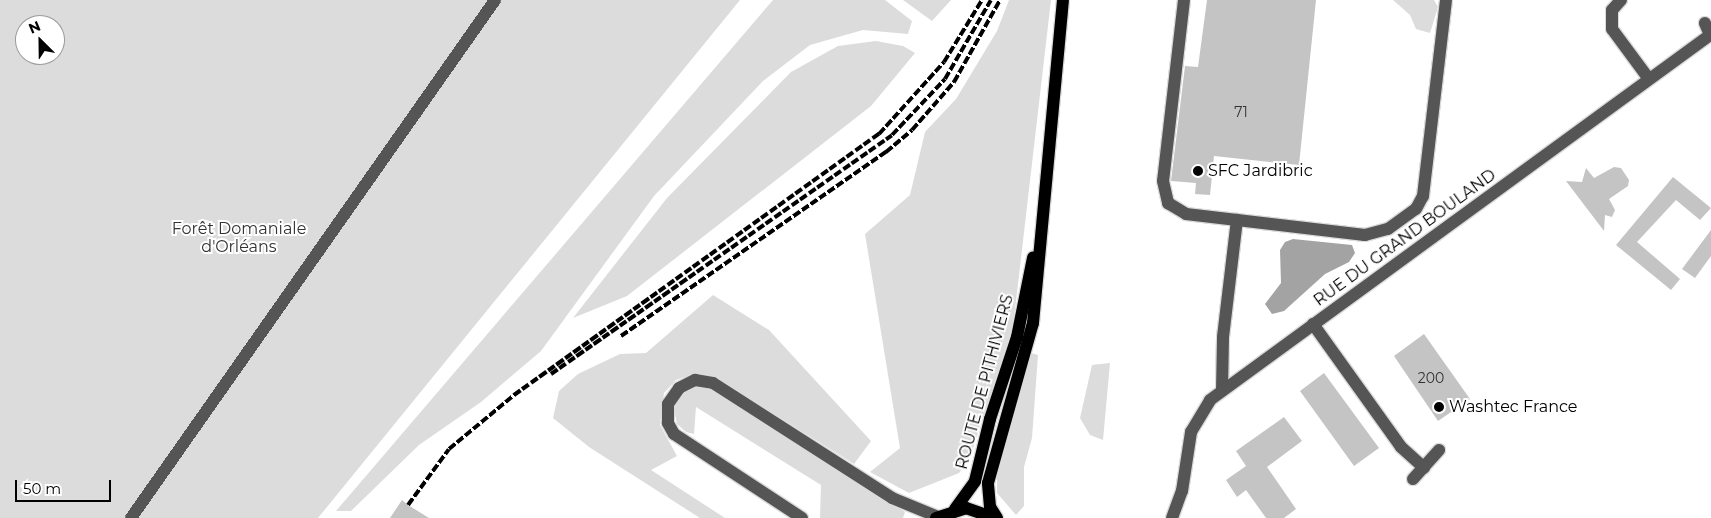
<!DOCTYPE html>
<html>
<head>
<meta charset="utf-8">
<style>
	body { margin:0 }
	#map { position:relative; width:1711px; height:518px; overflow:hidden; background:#fff; font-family:Montserrat,sans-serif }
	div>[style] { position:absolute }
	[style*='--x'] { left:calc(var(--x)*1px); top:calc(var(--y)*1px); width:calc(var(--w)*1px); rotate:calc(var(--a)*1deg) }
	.green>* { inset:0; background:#dcdcdc }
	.water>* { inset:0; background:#a3a3a3 }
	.building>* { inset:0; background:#c4c4c4 }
	.roads { filter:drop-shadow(1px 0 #dbdbdb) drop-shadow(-1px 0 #dbdbdb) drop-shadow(0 1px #dbdbdb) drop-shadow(0 -1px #dbdbdb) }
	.minor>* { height:12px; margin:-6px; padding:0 6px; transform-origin:6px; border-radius:6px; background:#555 }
	.major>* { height:12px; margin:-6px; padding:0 6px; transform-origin:6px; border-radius:6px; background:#000 }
	.rail>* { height:4px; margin-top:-2px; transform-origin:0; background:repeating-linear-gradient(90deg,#000 0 8px,transparent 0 10.5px) }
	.dots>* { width:14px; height:14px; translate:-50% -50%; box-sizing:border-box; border:2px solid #fff; border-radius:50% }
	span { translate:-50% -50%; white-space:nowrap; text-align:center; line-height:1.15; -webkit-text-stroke:4px #fff; paint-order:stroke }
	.number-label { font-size:14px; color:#313131 }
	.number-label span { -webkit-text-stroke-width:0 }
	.poi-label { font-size:16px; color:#000 }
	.left { translate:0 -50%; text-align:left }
	.park-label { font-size:16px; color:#333 }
	.street-label { font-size:16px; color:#000 }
	.north { position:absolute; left:15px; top:15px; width:50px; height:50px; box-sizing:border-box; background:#fff; border:1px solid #999; border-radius:50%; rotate:337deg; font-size:14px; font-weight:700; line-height:20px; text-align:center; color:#000 }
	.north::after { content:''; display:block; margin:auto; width:18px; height:22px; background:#000; clip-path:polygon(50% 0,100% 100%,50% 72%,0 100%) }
	.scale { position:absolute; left:15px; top:480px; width:96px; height:22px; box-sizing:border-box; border:2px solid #000; border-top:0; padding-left:6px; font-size:15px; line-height:18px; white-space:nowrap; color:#000; -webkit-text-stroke:4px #fff; paint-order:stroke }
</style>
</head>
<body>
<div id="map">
	<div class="green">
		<div style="clip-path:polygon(evenodd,0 0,740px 0,318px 518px,0 518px,0 0,25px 25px,55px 25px,55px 55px,25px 55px,25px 25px)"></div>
		<div style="clip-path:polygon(773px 0,885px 0,912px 21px,908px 34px,863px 30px,810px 45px,763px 81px,654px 196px,541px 351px,481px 402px,419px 445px,351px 511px,336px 511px)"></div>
		<div style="clip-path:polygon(903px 0,951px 0,932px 21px)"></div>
		<div style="clip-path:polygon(1009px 0,1051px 0,1013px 327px,969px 460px,959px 473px,909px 493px,870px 472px,900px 448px,865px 234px,910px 195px,925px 132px,956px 99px,997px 31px)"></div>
		<div style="clip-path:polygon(1393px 0,1434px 0,1438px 7px,1430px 33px,1416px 29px,1410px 15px)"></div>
		<div style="clip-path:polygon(876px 41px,903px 46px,915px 53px,871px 106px,627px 296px,573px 318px,667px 198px,791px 72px,838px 46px)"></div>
		<div style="clip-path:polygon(713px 295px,769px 330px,871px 441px,854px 464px,714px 376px,696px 373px,676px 380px,664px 393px,660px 425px,677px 456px,651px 470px,725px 518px,700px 518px,589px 447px,553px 418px,559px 391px,578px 374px,620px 354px,646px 353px)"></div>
		<div style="clip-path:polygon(1031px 353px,1038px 355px,1032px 438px,1024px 467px,1024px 506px,1016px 515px,997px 493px,997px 465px)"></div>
		<div style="clip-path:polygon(1110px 363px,1103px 440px,1090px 435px,1080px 418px,1092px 365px)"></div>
		<div style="clip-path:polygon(709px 387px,905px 512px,903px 518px,820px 518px,821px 485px,696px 407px,694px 434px,686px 432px,677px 424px,674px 409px,680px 396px,692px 388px)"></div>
	</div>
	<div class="water">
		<div style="clip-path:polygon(1293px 239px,1352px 245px,1355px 253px,1349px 262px,1325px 274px,1284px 311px,1272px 314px,1265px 304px,1281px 283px,1280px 250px,1285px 242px)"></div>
	</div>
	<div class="building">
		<div style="clip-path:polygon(1207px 0,1316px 0,1299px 165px,1214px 156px,1210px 195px,1195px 194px,1196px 183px,1171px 181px,1185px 66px,1198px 67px)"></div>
		<div style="clip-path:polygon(1614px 167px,1621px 168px,1629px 180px,1628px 186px,1609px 199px,1615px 210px,1612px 217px,1605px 215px,1604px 231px,1566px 181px,1582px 182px,1586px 168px,1594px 178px)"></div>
		<div style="clip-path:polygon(1673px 177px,1711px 208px,1700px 220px,1676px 200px,1637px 242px,1680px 279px,1671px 290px,1616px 245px)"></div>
		<div style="clip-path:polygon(1711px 230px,1711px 256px,1695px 278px,1682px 269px)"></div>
		<div style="clip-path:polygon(1424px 334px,1470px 399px,1438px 421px,1394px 356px)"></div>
		<div style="clip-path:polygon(1324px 373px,1379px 448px,1354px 466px,1300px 391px)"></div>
		<div style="clip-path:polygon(1284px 417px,1302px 441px,1267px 467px,1296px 509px,1284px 518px,1266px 518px,1246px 490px,1237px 497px,1226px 480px,1246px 466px,1236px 451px)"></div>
		<div style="clip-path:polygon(402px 500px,408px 505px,429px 518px,390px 518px)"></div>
	</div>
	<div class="roads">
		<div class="minor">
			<div style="--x:1184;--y:0;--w:182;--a:96.6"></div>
			<div style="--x:1163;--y:181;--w:23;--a:77"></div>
			<div style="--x:1168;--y:203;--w:21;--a:31"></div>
			<div style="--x:1186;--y:214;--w:180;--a:6.7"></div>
			<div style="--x:1365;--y:235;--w:24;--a:-15"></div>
			<div style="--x:1388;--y:229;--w:34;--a:-36"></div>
			<div style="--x:1416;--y:209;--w:15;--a:-62"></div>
			<div style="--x:1423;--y:196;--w:197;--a:-83.3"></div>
			<div style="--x:1621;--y:0;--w:13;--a:132"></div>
			<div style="--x:1612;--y:10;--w:19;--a:90"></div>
			<div style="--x:1612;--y:29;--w:62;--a:53.5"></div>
			<div style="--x:1313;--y:324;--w:151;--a:54.4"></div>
			<div style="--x:1401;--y:447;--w:31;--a:42"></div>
			<div style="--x:1222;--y:390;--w:53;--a:-88.9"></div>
			<div style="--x:1223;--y:337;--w:118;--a:-83.2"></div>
			<div style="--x:1413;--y:479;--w:39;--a:-48"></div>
			<div style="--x:131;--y:518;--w:633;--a:-54.9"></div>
			<div style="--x:802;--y:518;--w:153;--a:-146.7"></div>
			<div style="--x:674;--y:434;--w:13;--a:-119"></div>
			<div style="--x:668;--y:423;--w:19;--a:-90"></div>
			<div style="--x:668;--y:404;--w:19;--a:-55"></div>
			<div style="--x:679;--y:388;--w:18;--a:-27"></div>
			<div style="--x:695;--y:380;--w:18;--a:9"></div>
			<div style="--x:713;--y:383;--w:213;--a:32.7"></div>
			<div style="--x:892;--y:498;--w:50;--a:22.4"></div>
			<div style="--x:1172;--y:518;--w:29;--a:-70"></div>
			<div style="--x:1182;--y:491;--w:60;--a:-81.3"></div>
			<div style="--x:1191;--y:432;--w:37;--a:-59"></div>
			<div style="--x:1210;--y:400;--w:619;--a:-36.13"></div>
			<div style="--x:1710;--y:35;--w:13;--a:-113"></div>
		</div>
		<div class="major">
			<div style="--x:955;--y:509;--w:34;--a:-54"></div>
			<div style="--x:975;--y:481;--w:64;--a:-76.4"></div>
			<div style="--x:990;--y:419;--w:86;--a:-71.8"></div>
			<div style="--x:1017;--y:337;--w:81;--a:-78.6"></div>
			<div style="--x:936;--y:518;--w:32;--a:-18"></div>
			<div style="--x:966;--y:508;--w:31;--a:19"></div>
			<div style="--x:997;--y:518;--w:13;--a:-122"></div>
			<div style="--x:990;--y:507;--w:24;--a:-95"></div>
			<div style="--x:988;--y:483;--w:166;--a:-74.3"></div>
			<div style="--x:1033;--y:323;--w:324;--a:-84.7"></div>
		</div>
	</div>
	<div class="rail">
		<div style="--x:621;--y:336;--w:323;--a:-34.8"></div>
		<div style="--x:886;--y:152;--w:34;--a:-40"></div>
		<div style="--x:912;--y:130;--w:64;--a:-48.8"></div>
		<div style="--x:954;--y:82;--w:94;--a:-60.7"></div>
		<div style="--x:551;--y:374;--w:416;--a:-35"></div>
		<div style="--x:892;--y:135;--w:77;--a:-46.6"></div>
		<div style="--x:945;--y:79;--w:91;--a:-59.8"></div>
		<div style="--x:408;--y:505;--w:69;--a:-53.8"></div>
		<div style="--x:449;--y:449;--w:85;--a:-39.7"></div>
		<div style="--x:514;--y:395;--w:449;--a:-35.6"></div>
		<div style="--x:879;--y:134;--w:97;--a:-47.9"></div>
		<div style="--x:944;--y:62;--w:73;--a:-58.5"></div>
	</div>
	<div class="dots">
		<div style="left:1198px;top:171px;background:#000"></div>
		<div style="left:1439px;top:407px;background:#000"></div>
	</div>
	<div class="number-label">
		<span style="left:1241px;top:112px">71</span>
		<span style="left:1431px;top:378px">200</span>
	</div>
	<div class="poi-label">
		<span class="left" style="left:1208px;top:171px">SFC Jardibric</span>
		<span class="left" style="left:1449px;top:407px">Washtec France</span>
	</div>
	<div class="park-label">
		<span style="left:239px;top:238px">Forêt Domaniale<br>d'Orléans</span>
	</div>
	<div class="street-label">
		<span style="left:1405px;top:238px;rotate:-36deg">RUE DU GRAND BOULAND</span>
		<span style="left:985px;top:382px;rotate:-75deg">ROUTE DE PITHIVIERS</span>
	</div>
	<div class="north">N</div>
	<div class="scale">50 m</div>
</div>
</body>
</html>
